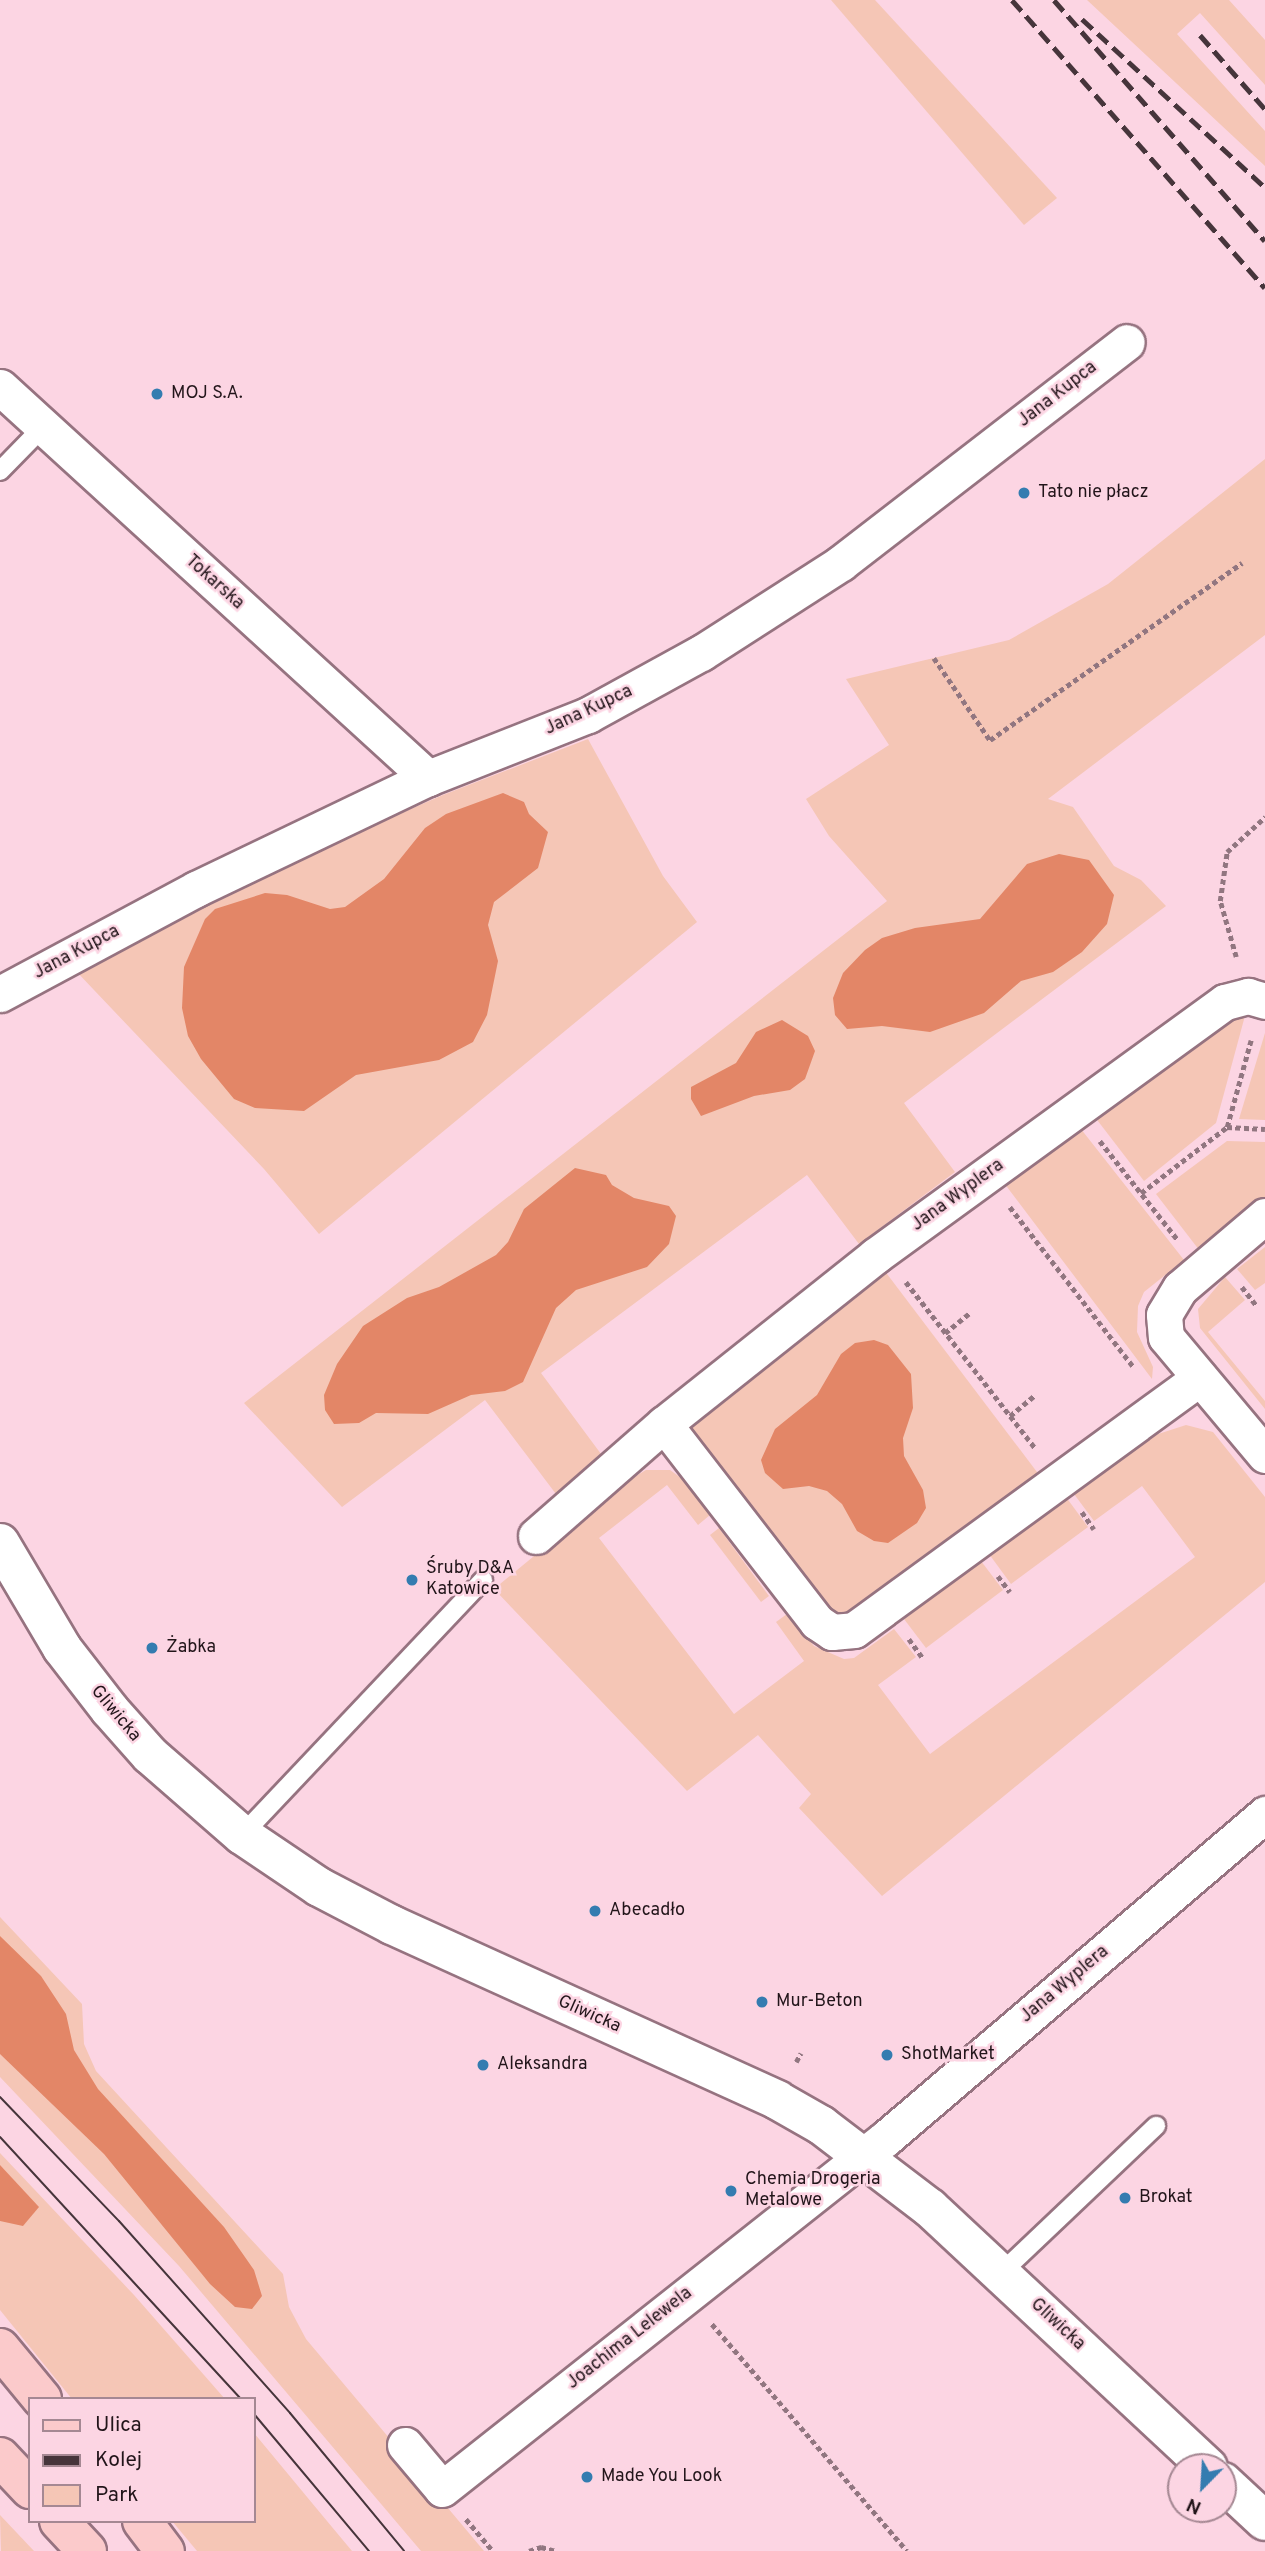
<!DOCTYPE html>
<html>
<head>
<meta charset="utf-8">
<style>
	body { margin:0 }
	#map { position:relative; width:1265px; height:2551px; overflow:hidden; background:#fcd5e3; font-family:Overpass,sans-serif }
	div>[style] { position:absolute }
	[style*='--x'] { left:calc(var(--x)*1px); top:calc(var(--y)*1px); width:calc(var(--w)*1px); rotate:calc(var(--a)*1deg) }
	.green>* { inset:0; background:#f5c6b6 }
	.forest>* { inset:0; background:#e38667 }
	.path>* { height:4.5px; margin-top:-2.25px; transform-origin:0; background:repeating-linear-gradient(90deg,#917680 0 5px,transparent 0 8.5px) }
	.roads { filter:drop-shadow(2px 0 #967380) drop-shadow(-2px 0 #967380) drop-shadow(0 2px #967380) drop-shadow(0 -2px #967380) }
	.service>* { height:18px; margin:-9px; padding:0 9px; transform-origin:9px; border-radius:9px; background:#fff }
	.minor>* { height:35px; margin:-17.5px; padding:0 17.5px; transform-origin:17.5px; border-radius:17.5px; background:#fff }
	.tertiary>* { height:38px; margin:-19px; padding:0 19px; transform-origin:19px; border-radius:19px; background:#fff }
	.primary>* { height:38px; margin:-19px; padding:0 19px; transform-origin:19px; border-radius:19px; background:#fbcacb }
	.tram>* { height:2px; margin:-1px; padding:0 1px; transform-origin:1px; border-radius:1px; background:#46353b }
	.rail>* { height:5px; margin-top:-2.5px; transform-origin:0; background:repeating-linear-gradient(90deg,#46353b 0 14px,transparent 0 21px) }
	.dots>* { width:19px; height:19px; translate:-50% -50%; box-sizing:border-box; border:4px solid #fcd5e3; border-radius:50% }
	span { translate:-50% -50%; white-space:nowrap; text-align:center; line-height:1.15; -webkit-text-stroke:5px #fcd5e3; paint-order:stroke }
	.poi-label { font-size:18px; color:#22151a }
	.left { translate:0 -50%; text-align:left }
	.street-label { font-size:18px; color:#22151a }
	.legend { position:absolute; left:28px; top:2397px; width:228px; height:126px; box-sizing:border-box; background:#fcd5e3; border:2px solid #a58893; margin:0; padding:9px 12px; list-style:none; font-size:21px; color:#22151a }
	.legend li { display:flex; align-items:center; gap:14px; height:35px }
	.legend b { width:35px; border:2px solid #a58893 }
	.north { position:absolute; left:1167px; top:2453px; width:70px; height:70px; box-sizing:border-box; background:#fcd5e3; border:2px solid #a58893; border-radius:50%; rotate:204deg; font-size:19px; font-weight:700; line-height:28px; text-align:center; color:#22151a }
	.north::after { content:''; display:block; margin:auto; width:24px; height:32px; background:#347cb0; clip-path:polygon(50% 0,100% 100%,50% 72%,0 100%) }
</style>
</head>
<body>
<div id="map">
	<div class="green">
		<div style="clip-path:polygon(831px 0,875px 0,1057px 198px,1024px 225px)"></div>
		<div style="clip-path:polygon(1087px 0,1229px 0,1265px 40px,1265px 85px,1200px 13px,1177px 34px,1265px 131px,1265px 166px)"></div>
		<div style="clip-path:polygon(1265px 459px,1265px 635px,1048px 799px,1073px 807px,1114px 866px,1141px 880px,1166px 906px,904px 1103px,955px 1172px,859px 1244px,807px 1175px,541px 1373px,604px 1458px,559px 1498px,485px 1400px,342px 1507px,244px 1403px,887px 901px,829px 836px,806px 799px,889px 745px,846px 679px,1009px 640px,1108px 584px)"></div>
		<div style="clip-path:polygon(588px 739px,663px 876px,697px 922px,319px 1234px,264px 1169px,75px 970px,231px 887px,443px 795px)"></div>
		<div style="clip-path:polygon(1246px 1012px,1216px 1123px,1144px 1181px,1091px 1112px,1220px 1016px)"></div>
		<div style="clip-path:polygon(1265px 1033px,1265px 1120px,1239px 1119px)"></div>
		<div style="clip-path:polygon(1077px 1124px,1184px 1260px,1144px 1292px,1138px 1306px,1137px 1332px,1153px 1367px,1152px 1379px,1001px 1179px)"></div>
		<div style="clip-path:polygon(1227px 1141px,1265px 1142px,1265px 1204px,1203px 1255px,1156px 1194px)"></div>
		<div style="clip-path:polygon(1265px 1247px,1265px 1283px,1255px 1290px,1237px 1269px)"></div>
		<div style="clip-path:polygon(881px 1266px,1040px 1476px,852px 1613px,843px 1614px,831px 1612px,680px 1428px)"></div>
		<div style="clip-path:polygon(1225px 1277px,1245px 1300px,1208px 1332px,1265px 1401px,1265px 1409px,1200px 1328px,1198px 1309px)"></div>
		<div style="clip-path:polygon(1186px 1425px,1213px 1432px,1265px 1497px,1265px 1582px,882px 1896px,799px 1808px,811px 1794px,758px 1735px,687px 1791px,494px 1589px,619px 1486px,646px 1470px,670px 1470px,681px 1478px,710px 1515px,698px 1525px,667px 1485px,599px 1538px,734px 1714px,804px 1661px,776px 1622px,787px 1614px,814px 1646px,844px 1659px,854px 1658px,894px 1629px,916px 1657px,878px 1685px,930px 1754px,1195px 1557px,1142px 1486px,1094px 1521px,1074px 1494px,1149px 1437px)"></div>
		<div style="clip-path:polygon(1066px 1497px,1088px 1527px,1011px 1584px,989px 1554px)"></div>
		<div style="clip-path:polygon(719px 1528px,769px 1596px,761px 1602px,710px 1535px)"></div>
		<div style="clip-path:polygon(981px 1561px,1003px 1590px,926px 1648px,904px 1619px)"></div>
		<div style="clip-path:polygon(0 1917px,82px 2004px,84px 2044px,96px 2071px,283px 2274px,289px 2307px,306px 2339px,484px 2551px,421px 2551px,179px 2266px,0 2077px)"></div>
		<div style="clip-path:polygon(0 2153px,134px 2295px,225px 2399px,72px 2399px,0 2310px)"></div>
		<div style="clip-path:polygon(254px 2433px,317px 2509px,352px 2551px,197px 2551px,172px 2521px,254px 2521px)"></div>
		<div style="clip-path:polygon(0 2515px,34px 2551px,1px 2551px)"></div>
	</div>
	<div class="forest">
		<div style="clip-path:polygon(503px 793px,524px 802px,529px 814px,548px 832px,538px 868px,494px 902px,488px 925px,498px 961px,487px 1015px,473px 1042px,439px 1060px,356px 1075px,304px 1111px,255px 1108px,234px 1099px,201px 1059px,188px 1036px,182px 1008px,184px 967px,205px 919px,215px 909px,265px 893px,287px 895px,330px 909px,345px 907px,384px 879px,425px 828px,446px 814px)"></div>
		<div style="clip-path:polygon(1059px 854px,1089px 860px,1114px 895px,1107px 924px,1082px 952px,1053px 972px,1021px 981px,984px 1013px,930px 1032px,882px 1026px,847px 1029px,835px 1015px,833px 998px,843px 973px,865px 950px,882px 938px,915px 928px,980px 919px,1027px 864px)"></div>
		<div style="clip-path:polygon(782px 1020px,808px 1036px,815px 1051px,805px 1079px,790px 1090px,754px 1096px,701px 1116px,691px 1099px,691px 1087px,736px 1063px,756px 1032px)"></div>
		<div style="clip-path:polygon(575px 1168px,606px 1175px,612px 1185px,634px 1198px,669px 1206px,676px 1216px,669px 1244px,647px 1267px,576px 1290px,556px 1308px,523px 1382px,505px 1391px,471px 1395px,428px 1414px,376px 1413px,359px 1423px,334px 1424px,325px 1410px,324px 1395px,337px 1364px,363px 1326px,407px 1298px,439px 1287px,496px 1255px,508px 1242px,524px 1209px)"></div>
		<div style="clip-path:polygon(874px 1340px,888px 1345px,911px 1374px,913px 1408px,903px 1438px,904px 1456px,923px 1490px,926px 1508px,917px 1523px,888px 1543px,874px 1541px,857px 1531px,842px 1504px,827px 1491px,809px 1486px,783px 1489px,765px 1473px,761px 1460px,775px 1429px,817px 1395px,841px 1354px,855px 1343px)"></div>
		<div style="clip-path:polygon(0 1936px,41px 1976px,66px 2014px,74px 2050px,98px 2089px,224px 2227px,254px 2270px,262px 2296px,252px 2309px,235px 2307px,210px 2284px,104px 2154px,0 2054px)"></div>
		<div style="clip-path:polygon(0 2165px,39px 2207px,23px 2226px,0 2221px)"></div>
	</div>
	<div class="path">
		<div style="--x:934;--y:658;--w:99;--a:55.7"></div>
		<div style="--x:990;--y:740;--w:308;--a:-35.1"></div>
		<div style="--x:1236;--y:957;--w:58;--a:-105.9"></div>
		<div style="--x:1220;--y:901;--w:49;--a:-81.9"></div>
		<div style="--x:1227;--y:852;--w:52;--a:-42.6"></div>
		<div style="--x:1227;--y:1127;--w:38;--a:3"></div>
		<div style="--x:1100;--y:1141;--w:125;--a:51.8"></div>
		<div style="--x:1141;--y:1193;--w:108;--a:-37.5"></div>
		<div style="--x:1227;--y:1127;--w:90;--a:-74.6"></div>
		<div style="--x:1010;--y:1207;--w:201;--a:52.3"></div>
		<div style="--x:906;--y:1282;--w:212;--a:52.1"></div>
		<div style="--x:1242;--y:1287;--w:24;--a:52"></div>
		<div style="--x:945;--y:1333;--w:33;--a:-39"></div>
		<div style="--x:1010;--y:1416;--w:33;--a:-40"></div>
		<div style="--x:1082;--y:1512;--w:21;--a:55"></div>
		<div style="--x:998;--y:1576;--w:20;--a:53"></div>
		<div style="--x:909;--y:1639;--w:24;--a:54"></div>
		<div style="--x:796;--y:2062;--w:10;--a:-61"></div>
		<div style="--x:712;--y:2324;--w:299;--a:49.3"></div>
		<div style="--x:466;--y:2519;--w:42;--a:49.8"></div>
		<div style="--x:529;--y:2551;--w:13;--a:-18"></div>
		<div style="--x:541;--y:2547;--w:16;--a:15"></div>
	</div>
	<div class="roads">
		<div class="service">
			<div style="--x:0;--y:471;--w:62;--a:-45.7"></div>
			<div style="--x:242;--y:1835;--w:351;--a:-46.6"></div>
			<div style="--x:1001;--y:2273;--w:214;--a:-43.5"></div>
		</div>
		<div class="minor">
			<div style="--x:0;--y:387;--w:580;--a:42.41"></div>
			<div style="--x:0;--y:994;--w:222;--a:-28.2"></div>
			<div style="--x:196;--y:889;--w:257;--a:-25.6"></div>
			<div style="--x:428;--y:778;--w:172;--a:-21.5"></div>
			<div style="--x:588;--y:715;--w:129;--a:-28.8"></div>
			<div style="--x:701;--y:653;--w:166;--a:-32.7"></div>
			<div style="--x:841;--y:563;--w:361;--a:-37.7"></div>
			<div style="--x:1265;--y:1216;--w:111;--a:139.7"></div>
			<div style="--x:1180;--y:1288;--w:31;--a:121"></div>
			<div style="--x:1164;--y:1315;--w:22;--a:85"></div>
			<div style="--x:1166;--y:1337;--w:154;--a:50"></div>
			<div style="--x:664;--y:1424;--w:250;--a:52.3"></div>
			<div style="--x:817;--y:1622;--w:18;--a:34"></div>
			<div style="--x:832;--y:1632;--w:22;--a:-5"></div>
			<div style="--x:854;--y:1630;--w:428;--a:-36.1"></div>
			<div style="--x:536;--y:1536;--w:170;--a:-41.2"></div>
			<div style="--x:664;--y:1424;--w:270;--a:-38.5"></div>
			<div style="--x:875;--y:1256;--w:432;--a:-36"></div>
			<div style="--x:1225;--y:1002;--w:24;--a:-15"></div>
			<div style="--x:1248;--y:996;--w:18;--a:16"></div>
			<div style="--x:405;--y:2445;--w:57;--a:49.9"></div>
			<div style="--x:442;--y:2489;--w:566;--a:-38.33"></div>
			<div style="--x:886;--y:2138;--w:499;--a:-40.5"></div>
		</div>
		<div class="tertiary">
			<div style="--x:0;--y:1543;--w:122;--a:59.4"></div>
			<div style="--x:62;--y:1648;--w:78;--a:52.3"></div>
			<div style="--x:110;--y:1710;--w:60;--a:48.4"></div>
			<div style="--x:150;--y:1755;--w:122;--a:41"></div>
			<div style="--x:242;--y:1835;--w:93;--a:34"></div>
			<div style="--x:319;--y:1887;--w:82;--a:27.5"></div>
			<div style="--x:392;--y:1925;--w:423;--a:24.4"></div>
			<div style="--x:777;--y:2100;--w:51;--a:29.6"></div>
			<div style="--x:821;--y:2125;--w:137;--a:37.3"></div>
			<div style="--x:930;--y:2208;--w:380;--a:43"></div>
			<div style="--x:1223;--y:2482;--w:57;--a:42.9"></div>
		</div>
		<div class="primary">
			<div style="--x:0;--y:2348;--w:66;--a:50.5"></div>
			<div style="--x:0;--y:2457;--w:44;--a:46.8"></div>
			<div style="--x:59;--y:2521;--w:41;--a:47"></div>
			<div style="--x:142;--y:2521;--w:38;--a:53"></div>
		</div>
	</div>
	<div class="tram">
		<div style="--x:0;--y:2097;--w:172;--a:46.2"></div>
		<div style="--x:119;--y:2221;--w:257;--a:48.3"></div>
		<div style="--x:290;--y:2413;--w:179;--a:50.4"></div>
		<div style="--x:0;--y:2137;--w:356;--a:47.4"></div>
		<div style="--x:254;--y:2414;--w:179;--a:50"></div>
	</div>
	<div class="rail">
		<div style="--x:1012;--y:0;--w:383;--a:48.7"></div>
		<div style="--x:1054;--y:0;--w:320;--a:48.8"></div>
		<div style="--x:1082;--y:19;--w:248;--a:42.6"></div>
		<div style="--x:1200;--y:35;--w:98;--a:48.7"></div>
	</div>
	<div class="dots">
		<div style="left:157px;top:394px;background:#347cb0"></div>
		<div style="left:1024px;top:493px;background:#347cb0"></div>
		<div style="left:412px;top:1580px;background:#347cb0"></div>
		<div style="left:152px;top:1648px;background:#347cb0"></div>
		<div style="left:595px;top:1911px;background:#347cb0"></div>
		<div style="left:762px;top:2002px;background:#347cb0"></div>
		<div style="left:887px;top:2055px;background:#347cb0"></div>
		<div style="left:483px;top:2065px;background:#347cb0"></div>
		<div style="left:731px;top:2191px;background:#347cb0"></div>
		<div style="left:1125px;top:2198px;background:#347cb0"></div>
		<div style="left:587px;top:2477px;background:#347cb0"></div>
	</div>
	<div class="poi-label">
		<span class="left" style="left:171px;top:394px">MOJ S.A.</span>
		<span class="left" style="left:1038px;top:493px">Tato nie płacz</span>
		<span class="left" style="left:426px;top:1580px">Śruby D&amp;A<br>Katowice</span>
		<span class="left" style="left:166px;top:1648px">Żabka</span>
		<span class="left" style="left:609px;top:1911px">Abecadło</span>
		<span class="left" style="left:776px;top:2002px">Mur-Beton</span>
		<span class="left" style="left:901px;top:2055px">ShotMarket</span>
		<span class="left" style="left:497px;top:2065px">Aleksandra</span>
		<span class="left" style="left:745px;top:2191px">Chemia Drogeria<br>Metalowe</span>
		<span class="left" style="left:1139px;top:2198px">Brokat</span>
		<span class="left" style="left:601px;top:2477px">Made You Look</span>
	</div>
	<div class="street-label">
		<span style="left:1058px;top:395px;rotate:-38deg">Jana Kupca</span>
		<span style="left:214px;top:583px;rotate:42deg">Tokarska</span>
		<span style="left:589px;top:711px;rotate:-25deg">Jana Kupca</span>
		<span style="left:77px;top:953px;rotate:-28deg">Jana Kupca</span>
		<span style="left:958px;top:1196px;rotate:-36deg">Jana Wyplera</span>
		<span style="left:115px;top:1714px;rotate:50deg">Gliwicka</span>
		<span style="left:1065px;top:1985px;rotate:-40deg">Jana Wyplera</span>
		<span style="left:589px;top:2015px;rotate:24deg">Gliwicka</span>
		<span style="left:1057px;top:2325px;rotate:43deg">Gliwicka</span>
		<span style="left:630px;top:2339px;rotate:-38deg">Joachima Lelewela</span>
	</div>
	<ul class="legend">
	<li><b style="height:9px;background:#fbcacb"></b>Ulica</li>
	<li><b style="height:9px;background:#46353b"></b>Kolej</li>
	<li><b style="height:19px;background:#f5c6b6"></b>Park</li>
	</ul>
	<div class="north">N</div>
</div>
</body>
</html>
